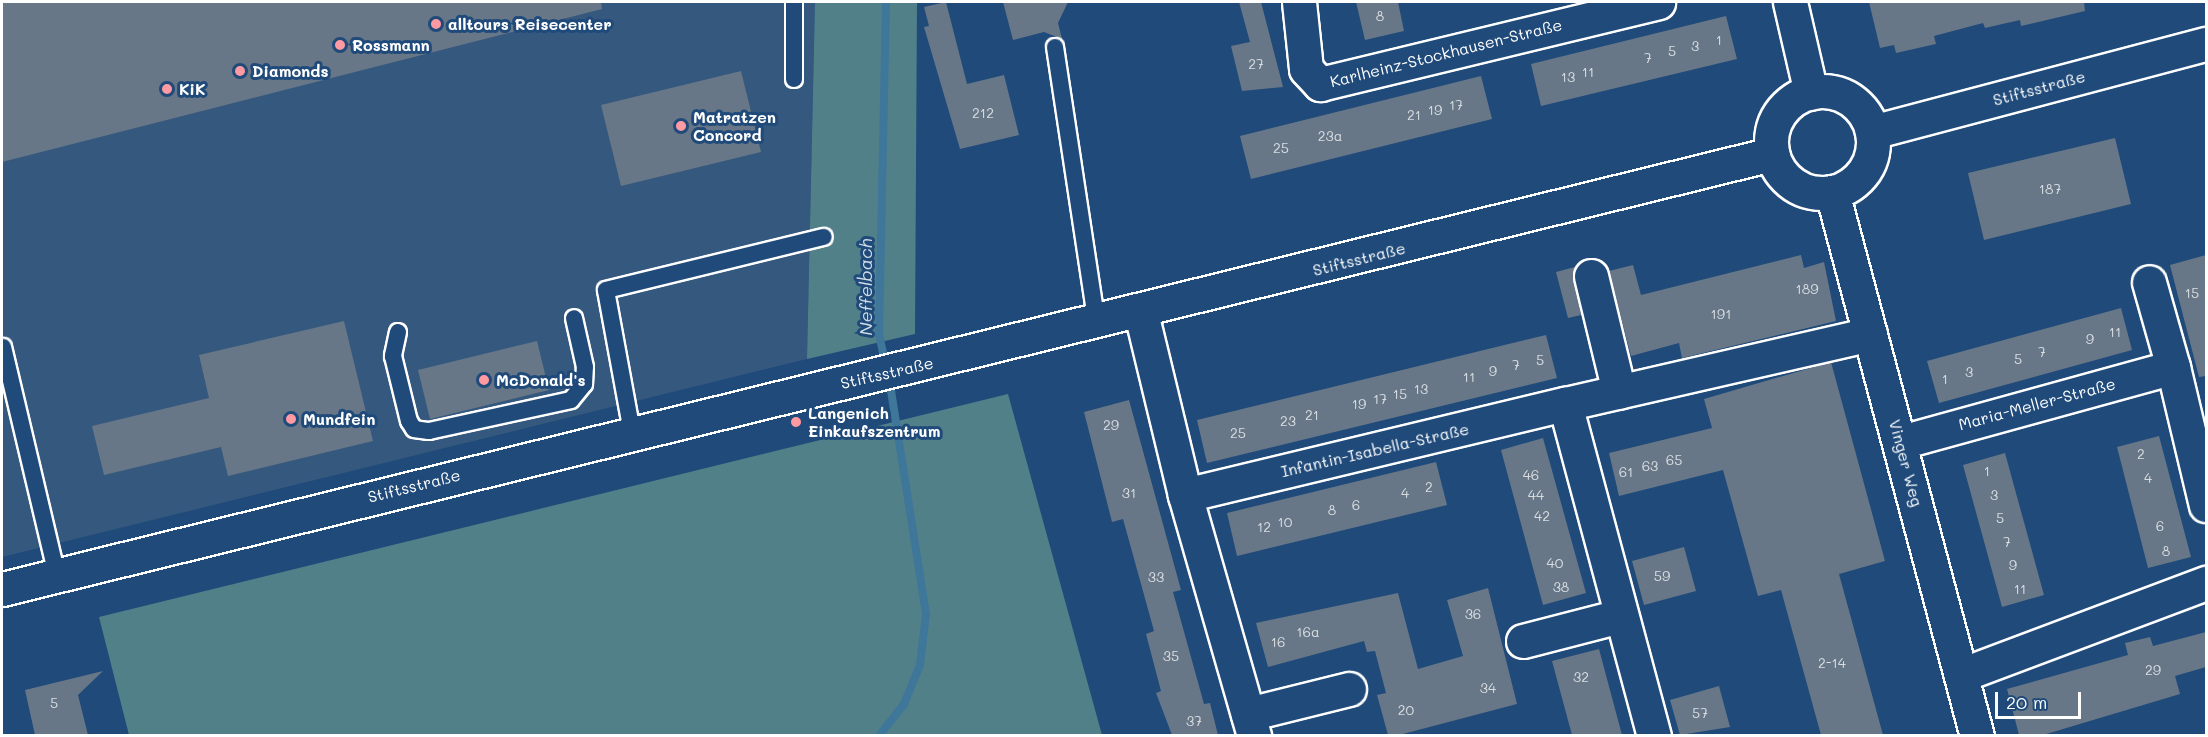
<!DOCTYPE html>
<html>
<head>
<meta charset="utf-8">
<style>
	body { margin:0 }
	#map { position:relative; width:2208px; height:737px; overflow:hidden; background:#1f4a7a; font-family:Mali,sans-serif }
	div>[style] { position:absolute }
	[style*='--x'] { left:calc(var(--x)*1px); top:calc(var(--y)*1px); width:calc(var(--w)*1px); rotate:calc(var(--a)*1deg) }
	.built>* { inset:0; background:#35587e }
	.green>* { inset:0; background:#518089 }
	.stream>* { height:8px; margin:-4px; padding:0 4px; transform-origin:4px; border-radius:4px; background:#3f779a }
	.building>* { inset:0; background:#677787 }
	.roads { filter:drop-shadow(2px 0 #fff) drop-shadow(-2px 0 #fff) drop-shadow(0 2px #fff) drop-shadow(0 -2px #fff) }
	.lane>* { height:16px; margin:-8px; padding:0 8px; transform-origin:8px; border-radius:8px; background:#1f4a7a }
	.street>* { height:33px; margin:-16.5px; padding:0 16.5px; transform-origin:16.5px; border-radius:16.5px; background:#1f4a7a }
	.secondary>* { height:33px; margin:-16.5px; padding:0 16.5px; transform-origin:16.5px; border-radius:16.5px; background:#1f4a7a }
	.secondary>.ring { margin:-16.5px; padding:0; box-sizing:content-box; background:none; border:33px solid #1f4a7a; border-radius:50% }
	.dots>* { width:16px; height:16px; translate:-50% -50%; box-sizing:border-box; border:3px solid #1f4a7a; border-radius:50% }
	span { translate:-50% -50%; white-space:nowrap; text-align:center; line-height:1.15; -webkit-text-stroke:6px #1f4a7a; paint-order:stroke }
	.number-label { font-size:14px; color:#d9dde1 }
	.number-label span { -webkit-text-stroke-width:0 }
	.poi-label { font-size:16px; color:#fff; font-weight:700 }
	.left { translate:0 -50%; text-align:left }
	.street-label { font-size:16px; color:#fff }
	.water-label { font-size:18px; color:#cfdde6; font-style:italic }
	.frame { position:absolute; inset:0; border:3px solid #fff; pointer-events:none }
	.scale { position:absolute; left:1995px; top:692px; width:86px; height:27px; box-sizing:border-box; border:3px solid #fff; border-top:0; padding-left:8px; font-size:18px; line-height:21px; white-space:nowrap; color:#fff; -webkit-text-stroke:4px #1f4a7a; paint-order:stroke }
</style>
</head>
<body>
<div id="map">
	<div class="built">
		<div style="clip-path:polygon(2px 2px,815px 2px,807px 359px,2px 557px)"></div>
	</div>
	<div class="green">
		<div style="clip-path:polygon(815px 2px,917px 2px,915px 334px,807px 359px)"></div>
		<div style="clip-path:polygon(1008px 394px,1102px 735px,129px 735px,99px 617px)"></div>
	</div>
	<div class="stream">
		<div style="--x:886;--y:2;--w:332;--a:91.2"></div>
		<div style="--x:879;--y:334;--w:34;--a:78"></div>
		<div style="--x:879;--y:736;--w:41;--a:-52"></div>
		<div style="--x:904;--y:704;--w:42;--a:-67.7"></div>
		<div style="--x:920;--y:665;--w:51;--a:-83.3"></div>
		<div style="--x:926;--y:614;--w:238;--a:-98.9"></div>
	</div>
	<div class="building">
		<div style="clip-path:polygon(2px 2px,601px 2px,602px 9px,2px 162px)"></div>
		<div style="clip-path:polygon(946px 2px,967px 84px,1004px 75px,1019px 135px,960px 149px,924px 27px,929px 26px,924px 7px)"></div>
		<div style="clip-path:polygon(1003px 2px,1068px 2px,1058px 23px,1062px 39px,1044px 32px,1013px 40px)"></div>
		<div style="clip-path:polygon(1239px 2px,1261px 2px,1283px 87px,1242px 91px,1231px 46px,1250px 42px)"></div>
		<div style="clip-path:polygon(1356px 2px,1398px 2px,1404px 31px,1365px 40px)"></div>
		<div style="clip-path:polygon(1869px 2px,2084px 2px,2085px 11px,2021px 26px,2020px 20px,1985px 28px,1983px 23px,1934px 36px,1936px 44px,1896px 53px,1894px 45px,1880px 48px)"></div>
		<div style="clip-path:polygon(1726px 16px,1737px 59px,1541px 106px,1531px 64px)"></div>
		<div style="clip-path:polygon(741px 71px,761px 152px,621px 186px,601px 105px)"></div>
		<div style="clip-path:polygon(1481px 76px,1492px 119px,1251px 179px,1240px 136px)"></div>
		<div style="clip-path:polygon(2115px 138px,2131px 204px,1984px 240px,1968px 173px)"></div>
		<div style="clip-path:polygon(1801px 255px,1804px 268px,1824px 262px,1836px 321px,1682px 358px,1679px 343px,1631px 356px,1609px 271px,1633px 265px,1641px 295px)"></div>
		<div style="clip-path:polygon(2206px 255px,2206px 376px,2199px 377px,2170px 265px)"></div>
		<div style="clip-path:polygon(1575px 267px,1581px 315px,1568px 318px,1556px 272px)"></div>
		<div style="clip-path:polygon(2121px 308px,2132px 350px,1939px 403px,1927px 361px)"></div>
		<div style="clip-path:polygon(344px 321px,373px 441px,228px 476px,221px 447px,104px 475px,92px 426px,209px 398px,199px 355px)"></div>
		<div style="clip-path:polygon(1546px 335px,1557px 378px,1207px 463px,1197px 420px)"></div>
		<div style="clip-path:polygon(537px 341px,549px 390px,430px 419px,418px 370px)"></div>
		<div style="clip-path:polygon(1831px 362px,1885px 561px,1839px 574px,1883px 735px,1821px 735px,1781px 590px,1758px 596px,1723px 470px,1619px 496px,1609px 453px,1712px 428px,1704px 399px)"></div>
		<div style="clip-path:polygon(1129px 400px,1181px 590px,1173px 592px,1204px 704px,1210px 703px,1218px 735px,1172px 735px,1156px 693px,1161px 691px,1146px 634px,1154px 631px,1123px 519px,1112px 522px,1084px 412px)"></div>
		<div style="clip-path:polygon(2159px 436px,2191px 557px,2148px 568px,2117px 447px)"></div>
		<div style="clip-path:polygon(1543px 438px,1586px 593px,1543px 605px,1501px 450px)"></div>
		<div style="clip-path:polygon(2005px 453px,2044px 595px,2002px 607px,1963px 465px)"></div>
		<div style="clip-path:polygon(1436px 462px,1447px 505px,1237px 556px,1227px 513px)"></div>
		<div style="clip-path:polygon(1684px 547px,1696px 591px,1644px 605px,1632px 561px)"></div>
		<div style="clip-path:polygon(1488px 588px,1517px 704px,1399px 735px,1388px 735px,1377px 695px,1386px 693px,1375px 651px,1367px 652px,1364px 641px,1268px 667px,1256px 623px,1398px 593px,1418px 669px,1463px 656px,1447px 600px)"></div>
		<div style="clip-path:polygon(2206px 632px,2206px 667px,2175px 676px,2180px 694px,2043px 735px,2019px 735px,2007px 689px,2128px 655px,2125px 643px,2150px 637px,2153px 646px)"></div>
		<div style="clip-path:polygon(1599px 649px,1622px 735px,1572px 735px,1552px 661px)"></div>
		<div style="clip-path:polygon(103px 671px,78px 695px,88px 735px,35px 735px,25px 690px)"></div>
		<div style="clip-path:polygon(1719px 686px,1730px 727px,1680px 735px,1670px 700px)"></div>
	</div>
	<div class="roads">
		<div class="lane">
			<div style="--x:1055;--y:47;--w:280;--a:81.4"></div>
			<div style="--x:794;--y:79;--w:77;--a:-90"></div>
			<div style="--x:398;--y:332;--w:25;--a:102"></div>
			<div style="--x:393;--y:356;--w:67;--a:76.2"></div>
			<div style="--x:409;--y:421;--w:9;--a:58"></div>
			<div style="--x:414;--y:429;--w:15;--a:8"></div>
			<div style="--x:429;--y:431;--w:145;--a:-12.3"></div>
			<div style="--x:571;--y:400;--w:21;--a:-51"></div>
			<div style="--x:584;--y:384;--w:17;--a:-87"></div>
			<div style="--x:585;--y:367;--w:50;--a:-102.7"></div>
			<div style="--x:3;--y:347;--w:234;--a:76.7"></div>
			<div style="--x:632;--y:432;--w:144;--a:-100.4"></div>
			<div style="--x:606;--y:290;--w:224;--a:-13.7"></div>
		</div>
		<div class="street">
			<div style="--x:1299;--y:2;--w:67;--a:84"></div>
			<div style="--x:1306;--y:69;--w:21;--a:47"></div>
			<div style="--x:1320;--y:84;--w:348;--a:-13.6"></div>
			<div style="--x:1790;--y:2;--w:93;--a:77"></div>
			<div style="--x:1832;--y:192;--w:563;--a:75.08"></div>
			<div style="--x:1591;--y:276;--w:119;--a:76.4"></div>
			<div style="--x:1141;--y:313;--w:187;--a:76.4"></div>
			<div style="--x:1185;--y:495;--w:251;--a:74"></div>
			<div style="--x:2173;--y:367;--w:142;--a:76.6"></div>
			<div style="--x:1565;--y:404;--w:313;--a:-12.9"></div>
			<div style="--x:1901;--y:442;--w:282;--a:-15.4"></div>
			<div style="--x:2173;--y:367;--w:88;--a:-105.8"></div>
			<div style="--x:1185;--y:495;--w:391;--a:-13.5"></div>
			<div style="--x:1565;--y:404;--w:344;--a:75"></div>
			<div style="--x:1523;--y:641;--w:100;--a:-14.5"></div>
			<div style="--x:1961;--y:675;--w:262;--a:-20.6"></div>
			<div style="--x:1248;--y:714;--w:104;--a:-13.9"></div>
		</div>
		<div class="secondary">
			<div class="ring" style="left:1771px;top:91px;width:69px;height:69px"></div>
			<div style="--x:1872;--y:132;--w:345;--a:-14.8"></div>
			<div style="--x:2;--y:589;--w:1823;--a:-13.81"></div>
		</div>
	</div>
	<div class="dots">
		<div style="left:436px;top:24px;background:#ff9aa2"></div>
		<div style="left:340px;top:45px;background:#ff9aa2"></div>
		<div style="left:240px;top:71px;background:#ff9aa2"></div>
		<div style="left:167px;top:89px;background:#ff9aa2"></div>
		<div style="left:681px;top:126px;background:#ff9aa2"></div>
		<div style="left:484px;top:380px;background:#ff9aa2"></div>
		<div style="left:291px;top:419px;background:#ff9aa2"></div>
		<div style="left:796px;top:422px;background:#ff9aa2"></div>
	</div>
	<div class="number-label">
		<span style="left:1380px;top:16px">8</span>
		<span style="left:1719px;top:40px">1</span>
		<span style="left:1695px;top:46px">3</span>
		<span style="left:1672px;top:51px">5</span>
		<span style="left:1648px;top:58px">7</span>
		<span style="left:1256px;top:64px">27</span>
		<span style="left:1588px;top:72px">11</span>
		<span style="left:1568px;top:77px">13</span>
		<span style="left:1456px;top:105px">17</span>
		<span style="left:1435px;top:110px">19</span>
		<span style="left:983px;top:113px">212</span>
		<span style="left:1414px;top:115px">21</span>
		<span style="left:1330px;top:136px">23a</span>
		<span style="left:1281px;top:148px">25</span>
		<span style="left:2050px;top:189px">187</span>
		<span style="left:1807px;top:289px">189</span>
		<span style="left:2192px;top:293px">15</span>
		<span style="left:1721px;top:314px">191</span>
		<span style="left:2115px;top:332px">11</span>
		<span style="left:2090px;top:339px">9</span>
		<span style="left:2042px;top:352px">7</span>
		<span style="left:2018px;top:359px">5</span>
		<span style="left:1540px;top:360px">5</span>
		<span style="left:1516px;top:365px">7</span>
		<span style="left:1493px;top:371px">9</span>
		<span style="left:1969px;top:372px">3</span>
		<span style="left:1469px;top:377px">11</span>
		<span style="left:1945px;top:379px">1</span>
		<span style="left:1421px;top:389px">13</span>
		<span style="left:1400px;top:394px">15</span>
		<span style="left:1380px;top:399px">17</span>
		<span style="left:1359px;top:404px">19</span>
		<span style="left:1312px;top:415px">21</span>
		<span style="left:1288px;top:421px">23</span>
		<span style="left:1111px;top:425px">29</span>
		<span style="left:1238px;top:433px">25</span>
		<span style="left:2141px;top:454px">2</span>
		<span style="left:1674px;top:460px">65</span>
		<span style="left:1650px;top:466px">63</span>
		<span style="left:1987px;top:471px">1</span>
		<span style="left:1626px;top:472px">61</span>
		<span style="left:1531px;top:475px">46</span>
		<span style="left:2148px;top:478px">4</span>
		<span style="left:1429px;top:487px">2</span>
		<span style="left:1129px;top:493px">31</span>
		<span style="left:1405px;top:493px">4</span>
		<span style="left:1536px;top:495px">44</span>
		<span style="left:1994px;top:495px">3</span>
		<span style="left:1356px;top:505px">6</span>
		<span style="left:1332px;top:510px">8</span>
		<span style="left:1542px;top:516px">42</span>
		<span style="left:2000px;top:518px">5</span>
		<span style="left:1285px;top:522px">10</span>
		<span style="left:2160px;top:526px">6</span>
		<span style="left:1264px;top:527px">12</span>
		<span style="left:2007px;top:542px">7</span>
		<span style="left:2166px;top:551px">8</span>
		<span style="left:1555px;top:563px">40</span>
		<span style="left:2013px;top:565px">9</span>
		<span style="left:1662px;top:576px">59</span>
		<span style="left:1156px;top:577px">33</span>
		<span style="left:1561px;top:587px">38</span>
		<span style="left:2020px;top:589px">11</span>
		<span style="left:1473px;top:614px">36</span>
		<span style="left:1308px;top:632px">16a</span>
		<span style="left:1278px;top:642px">16</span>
		<span style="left:1171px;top:656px">35</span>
		<span style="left:1832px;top:663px">2-14</span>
		<span style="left:2153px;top:670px">29</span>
		<span style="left:1581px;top:677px">32</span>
		<span style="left:1488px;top:688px">34</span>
		<span style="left:54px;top:703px">5</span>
		<span style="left:1406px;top:710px">20</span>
		<span style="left:1700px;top:713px">57</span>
		<span style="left:1194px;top:721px">37</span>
	</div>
	<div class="poi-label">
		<span class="left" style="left:448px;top:24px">alltours Reisecenter</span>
		<span class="left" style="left:352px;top:45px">Rossmann</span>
		<span class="left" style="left:252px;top:71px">Diamonds</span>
		<span class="left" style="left:179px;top:89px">KiK</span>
		<span class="left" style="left:693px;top:126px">Matratzen<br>Concord</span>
		<span class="left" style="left:496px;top:380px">McDonald's</span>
		<span class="left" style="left:808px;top:422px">Langenich<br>Einkaufszentrum</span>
		<span class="left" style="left:303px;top:419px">Mundfein</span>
	</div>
	<div class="street-label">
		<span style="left:1446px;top:53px;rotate:-14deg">Karlheinz-Stockhausen-Straße</span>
		<span style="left:2039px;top:88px;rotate:-15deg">Stiftsstraße</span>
		<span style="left:1359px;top:259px;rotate:-14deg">Stiftsstraße</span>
		<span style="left:887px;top:373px;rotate:-13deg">Stiftsstraße</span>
		<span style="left:2037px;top:404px;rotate:-15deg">Maria-Meller-Straße</span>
		<span style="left:1375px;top:450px;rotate:-13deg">Infantin-Isabella-Straße</span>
		<span style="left:1906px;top:463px;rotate:75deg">Vinger Weg</span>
		<span style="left:414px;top:486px;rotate:-14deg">Stiftsstraße</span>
	</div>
	<div class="water-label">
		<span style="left:865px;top:287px;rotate:-90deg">Neffelbach</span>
	</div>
	<div class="frame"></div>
	<div class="scale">20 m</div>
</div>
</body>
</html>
